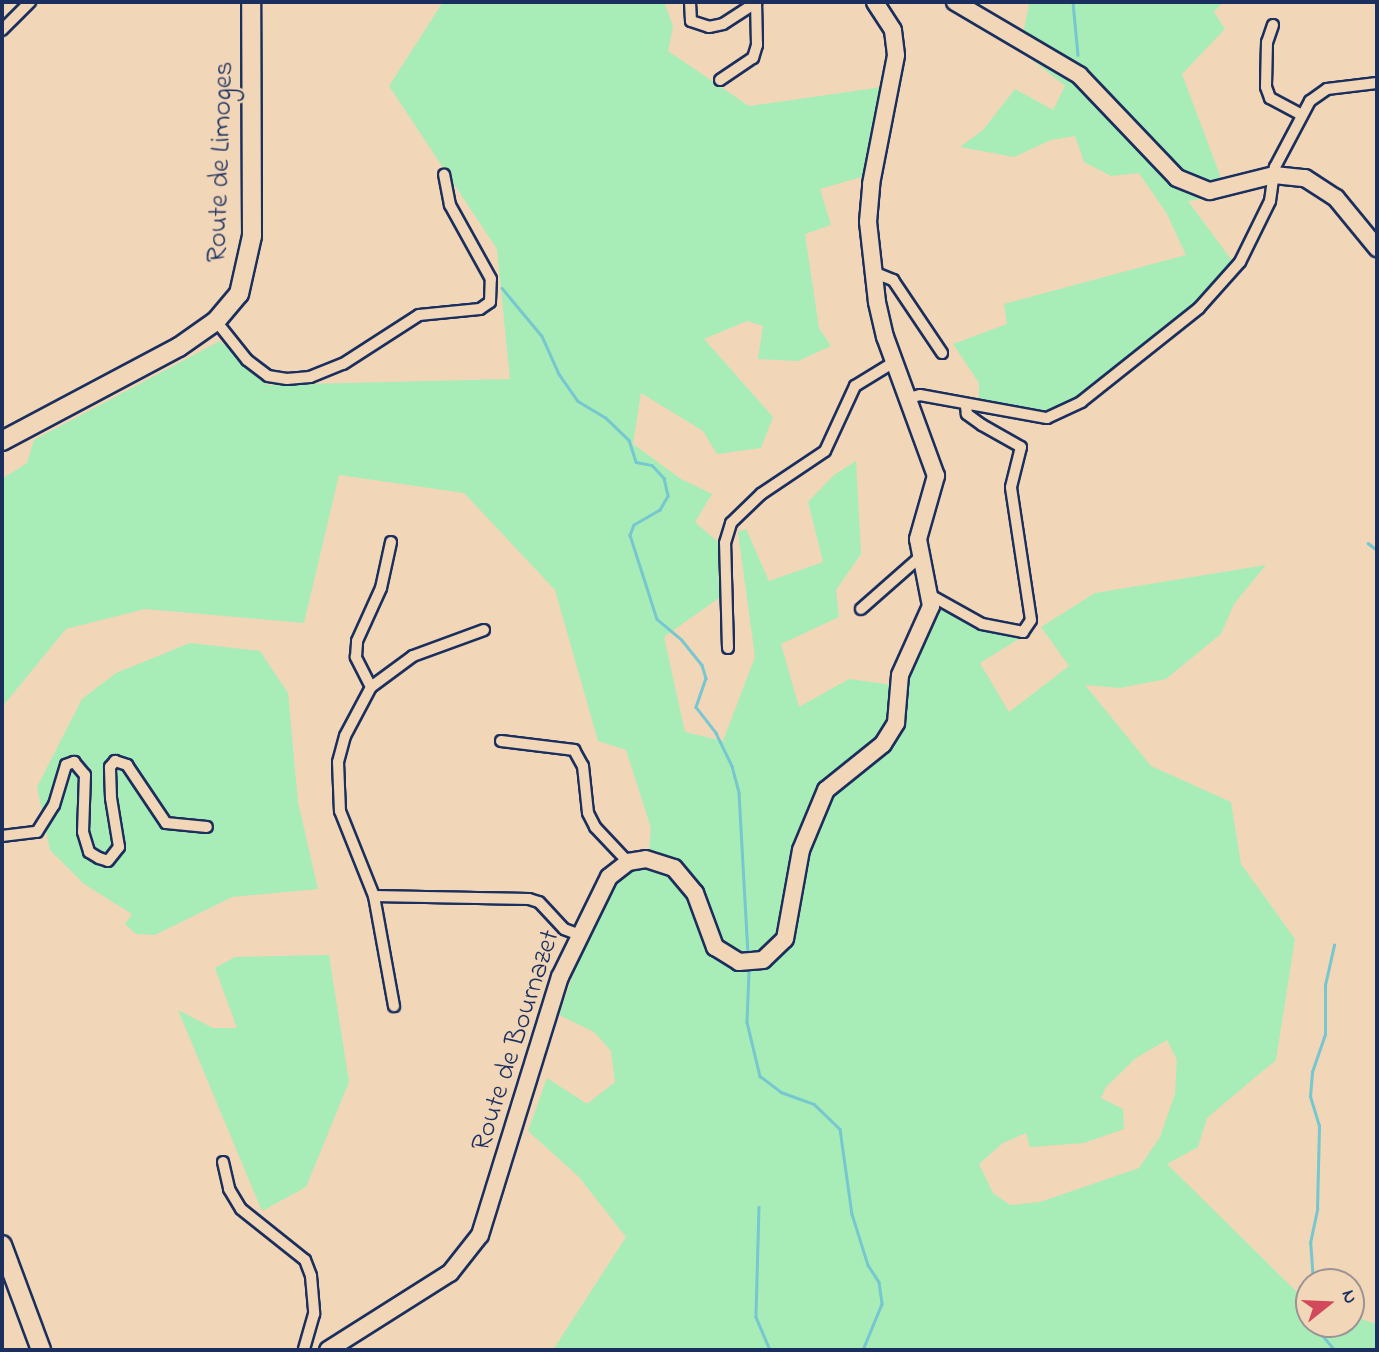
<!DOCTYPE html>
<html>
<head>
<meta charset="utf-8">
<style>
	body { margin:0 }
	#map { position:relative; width:1379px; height:1352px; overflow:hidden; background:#f1d6b8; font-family:"Indie Flower",sans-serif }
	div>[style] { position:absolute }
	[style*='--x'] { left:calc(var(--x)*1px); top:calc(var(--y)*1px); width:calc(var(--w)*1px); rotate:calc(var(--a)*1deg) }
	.green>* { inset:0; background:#a8edb8 }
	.stream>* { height:2.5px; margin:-1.25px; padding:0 1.25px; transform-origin:1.25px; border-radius:1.25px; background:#76c7cf }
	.roads { filter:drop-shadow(2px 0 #1b2f5e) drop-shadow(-2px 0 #1b2f5e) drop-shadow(0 2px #1b2f5e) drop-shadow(0 -2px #1b2f5e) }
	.street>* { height:10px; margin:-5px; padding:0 5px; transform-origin:5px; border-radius:5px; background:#f1d6b8 }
	.secondary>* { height:16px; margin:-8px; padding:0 8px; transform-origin:8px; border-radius:8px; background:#f1d6b8 }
	.primary>* { height:18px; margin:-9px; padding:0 9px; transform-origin:9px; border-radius:9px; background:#f1d6b8 }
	span { translate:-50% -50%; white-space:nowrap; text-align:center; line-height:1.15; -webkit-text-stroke:5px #f1d6b8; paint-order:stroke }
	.street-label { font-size:28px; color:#1b2f5e }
	.frame { position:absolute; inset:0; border:4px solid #1b2f5e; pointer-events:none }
	.north { position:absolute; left:1295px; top:1268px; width:70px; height:70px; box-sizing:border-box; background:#f1d6b8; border:2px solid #9b9394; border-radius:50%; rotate:72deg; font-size:19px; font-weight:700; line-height:28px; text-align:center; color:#1b2f5e }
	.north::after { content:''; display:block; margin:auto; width:24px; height:32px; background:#d1495b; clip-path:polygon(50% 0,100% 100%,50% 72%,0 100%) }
</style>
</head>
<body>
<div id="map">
	<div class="green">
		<div style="clip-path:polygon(evenodd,443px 2px,664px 2px,673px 26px,668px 51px,749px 106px,882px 87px,865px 176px,820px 189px,831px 225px,805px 234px,819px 328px,831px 346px,798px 361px,758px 359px,763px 326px,747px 321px,704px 339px,773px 417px,761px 448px,717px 454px,703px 431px,641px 393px,633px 444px,681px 479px,712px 494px,695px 522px,718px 542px,719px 598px,664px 637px,685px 732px,723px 741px,755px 657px,738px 532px,746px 529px,769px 581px,823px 562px,808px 502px,834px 475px,856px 461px,861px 554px,836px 590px,839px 617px,781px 644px,799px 707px,849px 679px,893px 685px,940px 609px,976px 629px,1019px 639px,980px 663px,1009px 712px,1069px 666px,1041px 627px,1095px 593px,1266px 565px,1234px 604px,1221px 634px,1166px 679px,1120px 688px,1085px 685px,1151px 766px,1231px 802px,1241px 864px,1295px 939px,1276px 1060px,1207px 1118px,1198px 1147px,1167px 1164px,1309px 1304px,1309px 1324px,1351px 1324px,1351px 1316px,1377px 1324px,1377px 1350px,553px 1350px,626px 1237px,579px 1177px,528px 1131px,547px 1078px,587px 1104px,615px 1082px,611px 1051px,594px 1032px,559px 1015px,586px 937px,626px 869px,649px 851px,651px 828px,626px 750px,598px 741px,555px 590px,464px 493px,339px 475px,304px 623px,145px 609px,66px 629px,2px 707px,2px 479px,27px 463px,34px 440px,220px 341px,268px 385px,510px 379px,497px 249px,389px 86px,443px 2px,1167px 1040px,1177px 1060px,1175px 1094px,1160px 1137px,1139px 1168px,1040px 1202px,1010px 1205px,993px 1193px,979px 1164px,1003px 1143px,1026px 1133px,1030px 1147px,1084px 1143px,1124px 1129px,1123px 1109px,1101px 1098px,1106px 1087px,1136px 1058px,1167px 1040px)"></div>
		<div style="clip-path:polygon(1023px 2px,1223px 2px,1214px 12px,1225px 29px,1182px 74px,1227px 194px,1188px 201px,1233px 262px,1193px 306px,1078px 401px,1048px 415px,979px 401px,979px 383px,953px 344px,1007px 324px,1004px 304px,1186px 255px,1167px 214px,1139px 173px,1111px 176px,1084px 162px,1075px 136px,1051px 140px,1014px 157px,960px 147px,983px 130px,1015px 89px,1053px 110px,1065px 86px,1020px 50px,1029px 4px)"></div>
		<div style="clip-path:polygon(190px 643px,260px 651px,288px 693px,298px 802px,318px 889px,232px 897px,155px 935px,136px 934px,125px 924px,132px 914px,84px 884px,50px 850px,37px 787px,82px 699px,116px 673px)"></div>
		<div style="clip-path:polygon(329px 955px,349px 1082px,306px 1187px,262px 1211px,178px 1010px,213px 1028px,237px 1028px,215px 968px,235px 957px)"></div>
	</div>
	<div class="stream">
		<div style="--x:1073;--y:2;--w:53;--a:84.6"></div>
		<div style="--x:502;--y:288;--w:62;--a:50.2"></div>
		<div style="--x:542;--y:336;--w:42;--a:65.9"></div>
		<div style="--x:559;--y:374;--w:33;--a:55"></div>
		<div style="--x:578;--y:401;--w:31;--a:31"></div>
		<div style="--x:605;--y:417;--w:33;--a:44"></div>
		<div style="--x:629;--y:440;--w:23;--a:72"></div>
		<div style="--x:636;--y:462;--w:16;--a:11"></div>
		<div style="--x:652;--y:465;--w:18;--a:47"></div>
		<div style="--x:664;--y:478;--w:18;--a:77"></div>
		<div style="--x:668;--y:496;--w:16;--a:120"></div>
		<div style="--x:660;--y:510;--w:30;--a:150"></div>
		<div style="--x:634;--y:525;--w:11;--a:112"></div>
		<div style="--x:630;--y:535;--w:88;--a:72.2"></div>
		<div style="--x:657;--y:619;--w:31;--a:40"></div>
		<div style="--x:681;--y:639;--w:33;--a:51"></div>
		<div style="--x:702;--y:665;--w:14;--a:73"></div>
		<div style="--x:706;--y:678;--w:31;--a:109"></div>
		<div style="--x:696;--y:707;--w:33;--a:52"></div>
		<div style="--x:716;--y:733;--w:37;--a:64"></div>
		<div style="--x:732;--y:766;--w:28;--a:75"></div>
		<div style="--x:739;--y:793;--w:161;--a:86.8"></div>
		<div style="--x:1368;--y:543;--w:11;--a:38"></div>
		<div style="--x:749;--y:972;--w:50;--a:92.3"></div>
		<div style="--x:747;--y:1022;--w:56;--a:76.5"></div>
		<div style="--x:760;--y:1076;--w:26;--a:37"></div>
		<div style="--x:781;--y:1092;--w:35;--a:20"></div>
		<div style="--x:814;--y:1104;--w:36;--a:44"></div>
		<div style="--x:840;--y:1129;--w:86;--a:82"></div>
		<div style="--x:852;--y:1214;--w:53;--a:72.6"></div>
		<div style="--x:868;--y:1265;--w:20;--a:57"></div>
		<div style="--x:879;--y:1282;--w:22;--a:82"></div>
		<div style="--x:882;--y:1304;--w:50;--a:112.4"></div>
		<div style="--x:759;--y:1207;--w:110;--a:91.6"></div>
		<div style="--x:756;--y:1317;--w:36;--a:67"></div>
		<div style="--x:1313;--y:1282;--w:39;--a:-94"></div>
		<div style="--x:1310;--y:1243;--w:35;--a:-78"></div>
		<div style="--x:1317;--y:1209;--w:83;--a:-88.6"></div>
		<div style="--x:1319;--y:1126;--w:31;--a:-107"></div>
		<div style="--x:1310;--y:1096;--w:24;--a:-85"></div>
		<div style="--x:1312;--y:1072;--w:39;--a:-71"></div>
		<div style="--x:1325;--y:1035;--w:50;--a:-90"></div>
		<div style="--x:1325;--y:985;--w:41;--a:-77.3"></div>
		<div style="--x:1309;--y:1313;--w:3;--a:90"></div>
		<div style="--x:1313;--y:1324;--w:34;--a:50"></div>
	</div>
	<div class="roads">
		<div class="street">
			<div style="--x:690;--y:2;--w:19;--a:87"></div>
			<div style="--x:691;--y:21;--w:19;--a:18"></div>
			<div style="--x:709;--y:27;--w:14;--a:-12"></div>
			<div style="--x:723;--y:24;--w:40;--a:-32.9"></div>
			<div style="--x:1273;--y:25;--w:18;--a:109"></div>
			<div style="--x:1267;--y:42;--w:45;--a:91.3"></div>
			<div style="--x:1266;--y:87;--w:12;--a:70"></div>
			<div style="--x:1270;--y:98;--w:34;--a:28"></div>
			<div style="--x:2;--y:30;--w:40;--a:-45"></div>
			<div style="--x:720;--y:80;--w:40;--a:-34"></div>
			<div style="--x:753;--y:58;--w:14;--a:-73"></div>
			<div style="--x:757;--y:45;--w:43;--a:-91.3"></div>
			<div style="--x:873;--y:272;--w:22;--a:22"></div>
			<div style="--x:893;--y:280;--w:88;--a:56.1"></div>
			<div style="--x:216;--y:321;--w:50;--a:51.5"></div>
			<div style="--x:247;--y:360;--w:26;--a:37"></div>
			<div style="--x:268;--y:376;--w:19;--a:9"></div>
			<div style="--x:287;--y:379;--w:23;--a:-5"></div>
			<div style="--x:310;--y:377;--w:35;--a:-22"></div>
			<div style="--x:343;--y:364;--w:90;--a:-32.8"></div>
			<div style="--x:419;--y:315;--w:61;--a:-5.6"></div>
			<div style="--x:480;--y:309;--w:12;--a:-35"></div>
			<div style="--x:490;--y:302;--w:23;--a:-88"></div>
			<div style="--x:491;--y:279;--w:85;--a:-119"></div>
			<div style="--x:450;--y:205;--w:31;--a:-101"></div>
			<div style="--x:909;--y:398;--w:11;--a:-15"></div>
			<div style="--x:920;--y:395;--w:129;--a:10.3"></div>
			<div style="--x:1047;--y:418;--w:38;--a:-25"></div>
			<div style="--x:1081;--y:402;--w:151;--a:-38.5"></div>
			<div style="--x:1199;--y:308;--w:62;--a:-48.3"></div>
			<div style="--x:1240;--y:262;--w:68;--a:-63.8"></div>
			<div style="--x:1270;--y:201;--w:34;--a:-82"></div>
			<div style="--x:1275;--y:167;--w:75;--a:-62.1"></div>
			<div style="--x:1310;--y:101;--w:21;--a:-35"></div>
			<div style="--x:1327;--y:89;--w:50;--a:-6.8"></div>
			<div style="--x:932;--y:596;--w:57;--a:29.2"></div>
			<div style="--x:982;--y:624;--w:42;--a:11"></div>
			<div style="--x:1023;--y:632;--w:14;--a:-56"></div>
			<div style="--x:1031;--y:620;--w:134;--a:-98.6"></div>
			<div style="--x:1011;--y:487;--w:41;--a:-76"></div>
			<div style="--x:1021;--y:447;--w:45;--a:-150.6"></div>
			<div style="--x:982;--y:425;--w:19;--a:-144"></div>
			<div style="--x:967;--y:414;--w:7;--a:-98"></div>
			<div style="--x:861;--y:609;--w:79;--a:-41.4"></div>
			<div style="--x:484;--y:630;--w:76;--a:159.9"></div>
			<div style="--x:413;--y:656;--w:52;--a:143.6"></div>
			<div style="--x:371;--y:687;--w:55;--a:118"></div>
			<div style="--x:345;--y:736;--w:27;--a:105"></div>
			<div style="--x:338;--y:762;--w:49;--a:87.7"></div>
			<div style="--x:340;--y:811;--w:92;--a:68.2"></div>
			<div style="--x:374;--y:896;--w:155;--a:1.1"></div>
			<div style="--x:529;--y:899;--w:10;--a:17"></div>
			<div style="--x:539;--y:902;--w:37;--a:47"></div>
			<div style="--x:564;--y:929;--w:14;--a:21"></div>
			<div style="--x:728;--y:648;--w:105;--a:-91.6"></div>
			<div style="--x:725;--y:543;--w:21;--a:-73"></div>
			<div style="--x:731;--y:523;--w:42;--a:-44"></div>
			<div style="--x:761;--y:494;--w:77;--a:-33.9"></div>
			<div style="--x:825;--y:451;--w:72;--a:-65.2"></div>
			<div style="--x:855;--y:386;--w:46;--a:-31.6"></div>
			<div style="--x:371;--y:687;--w:34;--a:-117"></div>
			<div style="--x:356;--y:657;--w:16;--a:-86"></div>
			<div style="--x:357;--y:641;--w:58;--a:-65.6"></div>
			<div style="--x:381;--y:588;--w:47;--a:-77.7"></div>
			<div style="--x:501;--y:741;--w:74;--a:7"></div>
			<div style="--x:574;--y:750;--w:18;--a:61"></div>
			<div style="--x:583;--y:766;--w:47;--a:83.9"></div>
			<div style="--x:588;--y:813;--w:16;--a:63"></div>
			<div style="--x:595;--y:827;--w:48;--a:46.7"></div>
			<div style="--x:2;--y:836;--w:35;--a:-7"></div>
			<div style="--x:37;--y:832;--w:32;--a:-58"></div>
			<div style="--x:54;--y:805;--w:42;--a:-73.3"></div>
			<div style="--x:66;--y:765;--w:9;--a:-21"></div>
			<div style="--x:74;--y:762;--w:17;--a:50"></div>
			<div style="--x:85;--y:775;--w:57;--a:92"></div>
			<div style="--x:83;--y:832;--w:21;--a:73"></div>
			<div style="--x:89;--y:852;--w:12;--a:31"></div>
			<div style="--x:99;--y:858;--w:9;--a:18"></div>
			<div style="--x:108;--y:861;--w:18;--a:-52"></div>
			<div style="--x:119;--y:847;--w:50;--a:-99.3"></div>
			<div style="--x:111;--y:798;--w:31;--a:-92"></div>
			<div style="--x:110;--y:767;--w:8;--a:-50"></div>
			<div style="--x:115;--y:761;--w:13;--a:18"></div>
			<div style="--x:127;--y:765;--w:70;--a:56.1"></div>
			<div style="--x:166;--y:823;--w:41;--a:5.6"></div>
			<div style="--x:374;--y:896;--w:112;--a:79.7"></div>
			<div style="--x:223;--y:1162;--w:28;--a:77"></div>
			<div style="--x:229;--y:1189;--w:23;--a:59"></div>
			<div style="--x:241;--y:1209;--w:82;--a:38.6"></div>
			<div style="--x:305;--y:1260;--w:17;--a:69"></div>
			<div style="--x:311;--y:1276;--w:38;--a:85"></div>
			<div style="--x:314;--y:1314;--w:37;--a:106"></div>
		</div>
		<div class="secondary">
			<div style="--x:955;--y:2;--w:144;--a:30.5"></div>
			<div style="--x:1079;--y:75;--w:142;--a:46.4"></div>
			<div style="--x:1177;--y:178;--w:35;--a:22"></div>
			<div style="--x:1210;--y:191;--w:66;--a:-14"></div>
			<div style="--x:1274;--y:175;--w:31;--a:6"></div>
			<div style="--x:1305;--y:178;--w:37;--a:33"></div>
			<div style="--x:1336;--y:198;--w:65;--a:50.6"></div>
			<div style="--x:328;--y:1350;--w:144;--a:-32.3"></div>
			<div style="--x:450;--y:1273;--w:48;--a:-51.7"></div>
			<div style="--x:480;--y:1235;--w:270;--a:-72.8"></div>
			<div style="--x:560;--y:977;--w:111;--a:-63.9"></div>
			<div style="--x:609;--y:877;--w:24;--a:-38"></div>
			<div style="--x:628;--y:862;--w:18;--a:-9"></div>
			<div style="--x:646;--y:859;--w:29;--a:18"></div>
			<div style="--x:674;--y:868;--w:33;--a:50"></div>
			<div style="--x:695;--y:893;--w:58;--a:69.7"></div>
			<div style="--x:715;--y:947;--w:28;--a:32"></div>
			<div style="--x:739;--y:962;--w:24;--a:-5"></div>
			<div style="--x:763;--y:960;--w:30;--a:-44"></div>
			<div style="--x:785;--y:939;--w:90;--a:-79.8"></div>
			<div style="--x:801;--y:850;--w:65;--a:-67.4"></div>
			<div style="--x:826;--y:790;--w:73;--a:-38.9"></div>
			<div style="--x:883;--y:744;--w:25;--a:-58"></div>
			<div style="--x:896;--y:723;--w:48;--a:-85.2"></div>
			<div style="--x:900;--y:675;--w:76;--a:-65.8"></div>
			<div style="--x:931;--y:606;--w:68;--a:-101"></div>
			<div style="--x:918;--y:539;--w:66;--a:-74.1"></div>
			<div style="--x:936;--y:476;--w:148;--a:-110.1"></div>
			<div style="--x:885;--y:337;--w:36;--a:-103"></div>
			<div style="--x:877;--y:302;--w:81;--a:-96.4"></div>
			<div style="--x:868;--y:222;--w:38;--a:-85"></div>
			<div style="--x:871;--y:184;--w:131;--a:-79"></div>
			<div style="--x:896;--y:55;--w:25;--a:-97"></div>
			<div style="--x:893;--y:30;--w:33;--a:-123"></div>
		</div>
		<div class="primary">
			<div style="--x:2;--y:441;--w:200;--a:-28"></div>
			<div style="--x:179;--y:347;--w:45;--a:-35.1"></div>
			<div style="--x:216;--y:321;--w:35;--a:-50"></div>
			<div style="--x:239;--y:294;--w:59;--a:-77.4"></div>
			<div style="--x:252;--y:236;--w:234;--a:-90.2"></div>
			<div style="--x:2;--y:1245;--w:112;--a:69.6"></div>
		</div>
	</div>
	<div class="street-label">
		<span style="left:222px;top:162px;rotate:-88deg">Route de Limoges</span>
		<span style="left:517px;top:1041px;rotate:-72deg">Route de Bournazet</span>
	</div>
	<div class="frame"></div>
	<div class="north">N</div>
</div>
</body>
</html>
